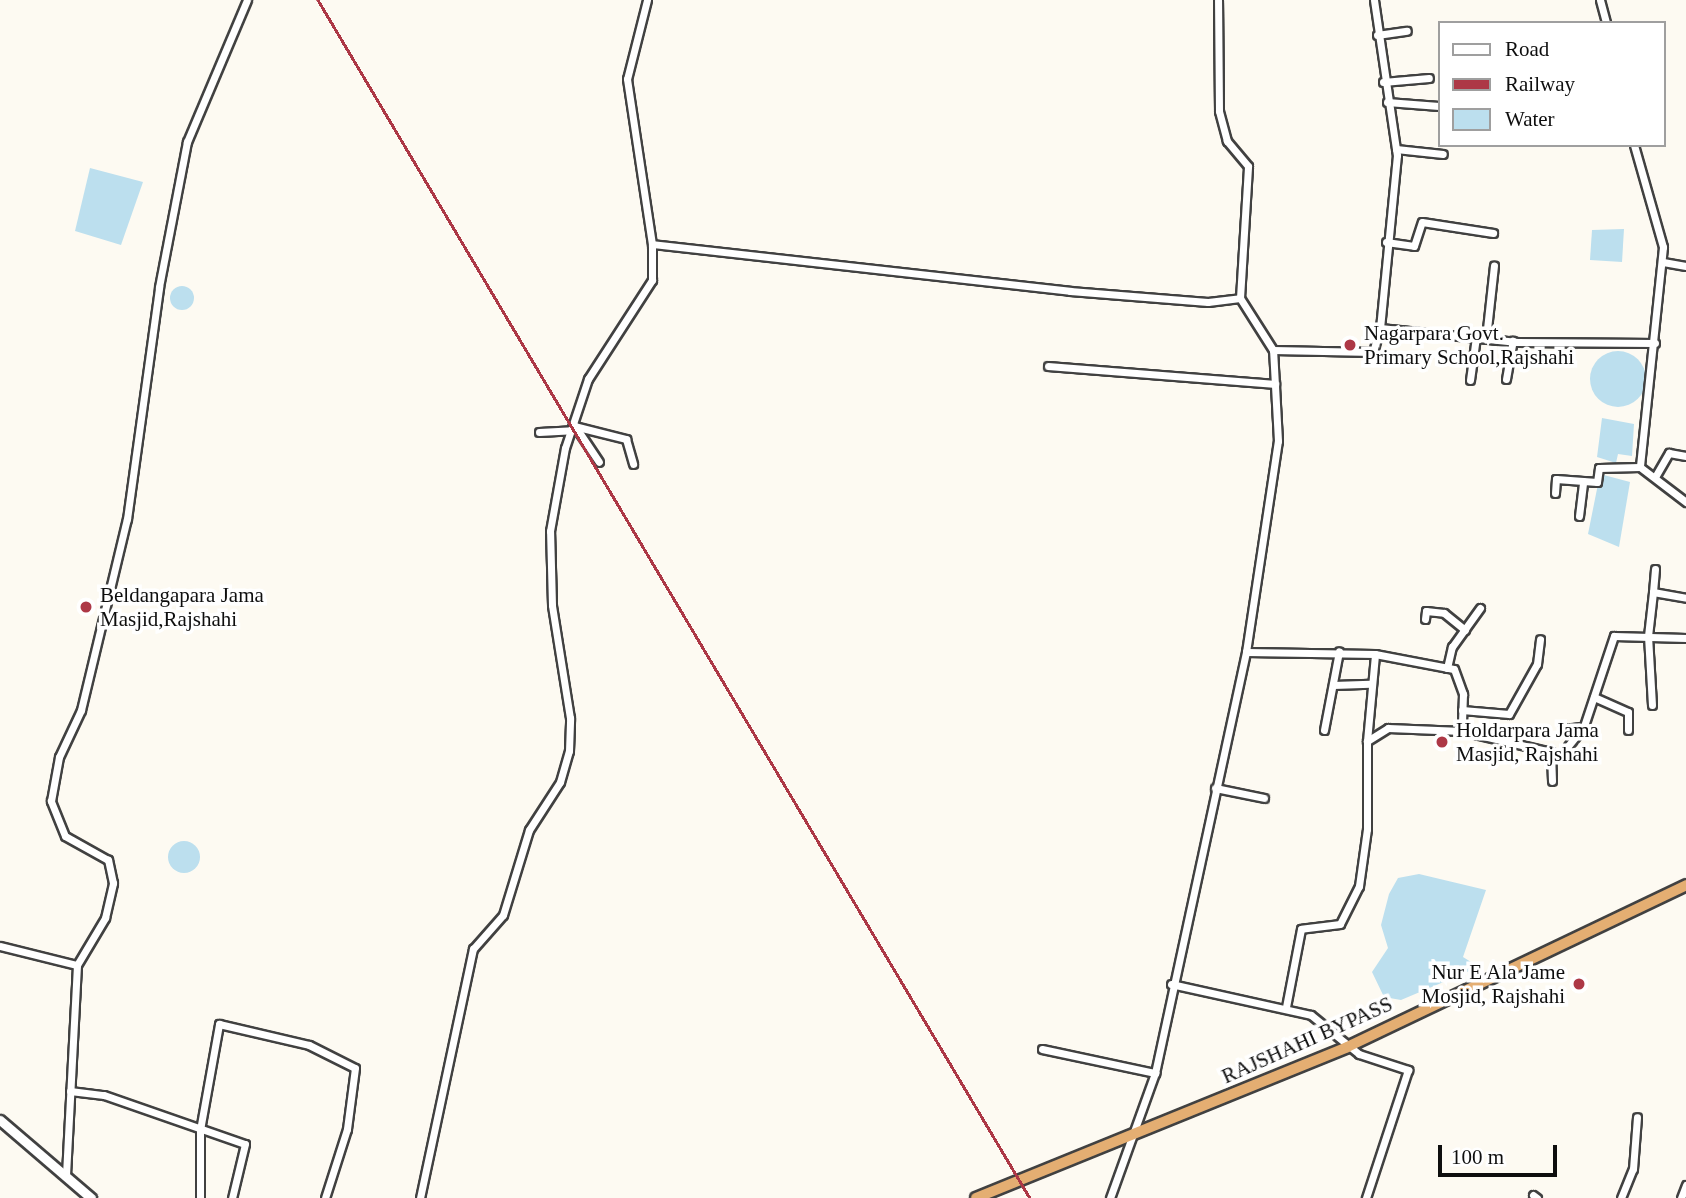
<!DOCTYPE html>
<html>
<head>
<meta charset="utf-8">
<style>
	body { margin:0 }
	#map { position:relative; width:1686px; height:1198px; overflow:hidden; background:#fdfaf2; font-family:Georgia,serif }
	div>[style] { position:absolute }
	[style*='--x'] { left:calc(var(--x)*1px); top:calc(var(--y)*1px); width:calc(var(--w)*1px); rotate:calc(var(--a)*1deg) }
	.water>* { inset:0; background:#bcdfee }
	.round { border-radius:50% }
	.roads { filter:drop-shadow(2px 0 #414141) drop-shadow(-2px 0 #414141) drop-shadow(0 2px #414141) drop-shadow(0 -2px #414141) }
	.minor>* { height:7px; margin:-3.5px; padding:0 3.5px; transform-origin:3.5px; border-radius:3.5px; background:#fff }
	.tertiary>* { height:9px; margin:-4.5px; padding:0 4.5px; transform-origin:4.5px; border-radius:4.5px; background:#fff }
	.trunk>* { height:10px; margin:-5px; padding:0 5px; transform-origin:5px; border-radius:5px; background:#e4ae72 }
	.rail>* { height:2.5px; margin:-1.25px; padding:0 1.25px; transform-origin:1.25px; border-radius:1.25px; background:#ad3846 }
	.dots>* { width:19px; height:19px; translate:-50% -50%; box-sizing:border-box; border:4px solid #fff; border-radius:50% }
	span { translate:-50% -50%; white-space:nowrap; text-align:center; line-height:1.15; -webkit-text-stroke:7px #fff; paint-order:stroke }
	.poi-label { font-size:21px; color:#0e0e0e }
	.left { translate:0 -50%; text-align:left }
	.right { translate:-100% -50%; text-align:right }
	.street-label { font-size:21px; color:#0e0e0e }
	.legend { position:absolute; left:1438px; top:21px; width:228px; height:126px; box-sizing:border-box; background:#fff; border:2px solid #9f9f9f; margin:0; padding:9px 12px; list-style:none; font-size:21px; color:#0e0e0e }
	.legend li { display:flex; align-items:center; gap:14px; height:35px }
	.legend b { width:35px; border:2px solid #9f9f9f }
	.scale { position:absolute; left:1438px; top:1145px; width:119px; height:32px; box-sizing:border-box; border:4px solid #0e0e0e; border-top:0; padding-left:9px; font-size:21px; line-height:24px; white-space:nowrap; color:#0e0e0e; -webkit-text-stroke:5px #fff; paint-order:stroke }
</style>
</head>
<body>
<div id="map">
	<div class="water">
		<div style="clip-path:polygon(90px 168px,143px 182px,121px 245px,75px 231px)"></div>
		<div style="clip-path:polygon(1624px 229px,1622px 262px,1590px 260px,1592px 230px)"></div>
		<div class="round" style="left:170px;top:286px;width:24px;height:24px"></div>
		<div class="round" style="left:1590px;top:351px;width:56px;height:56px"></div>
		<div style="clip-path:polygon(1602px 418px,1634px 424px,1632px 456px,1618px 454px,1616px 463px,1597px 457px)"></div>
		<div style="clip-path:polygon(1600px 474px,1630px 482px,1619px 547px,1588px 534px)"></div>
		<div class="round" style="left:168px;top:841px;width:32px;height:32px"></div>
		<div style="clip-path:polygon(1419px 874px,1486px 890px,1463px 957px,1479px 967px,1401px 1000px,1384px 997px,1372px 972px,1388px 948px,1381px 925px,1389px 894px,1398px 878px)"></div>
	</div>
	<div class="roads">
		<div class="minor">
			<div style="--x:647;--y:0;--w:81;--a:104.2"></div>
			<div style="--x:627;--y:79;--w:167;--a:81.4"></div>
			<div style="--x:1374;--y:0;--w:157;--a:81.6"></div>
			<div style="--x:1397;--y:155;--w:174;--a:95.6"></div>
			<div style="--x:1600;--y:0;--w:24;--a:75"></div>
			<div style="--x:1377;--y:35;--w:30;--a:-8"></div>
			<div style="--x:1383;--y:82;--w:46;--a:-5"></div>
			<div style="--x:1387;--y:102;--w:52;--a:4.4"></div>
			<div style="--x:1634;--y:145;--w:106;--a:74.1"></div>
			<div style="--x:1663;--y:247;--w:221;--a:96"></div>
			<div style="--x:1640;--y:467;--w:58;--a:37.3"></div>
			<div style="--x:1396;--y:149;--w:47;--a:6.1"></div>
			<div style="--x:1386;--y:242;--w:28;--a:8"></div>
			<div style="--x:1414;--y:246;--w:25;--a:-72"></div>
			<div style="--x:1422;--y:222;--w:72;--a:8.8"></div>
			<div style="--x:1663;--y:262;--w:23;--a:10"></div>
			<div style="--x:1486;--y:338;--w:73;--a:-83.7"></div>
			<div style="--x:1273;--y:350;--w:100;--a:1.1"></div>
			<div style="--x:1373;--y:352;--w:25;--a:-74"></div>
			<div style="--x:1380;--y:328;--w:138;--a:5.8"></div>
			<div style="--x:1517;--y:342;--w:138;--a:0.4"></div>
			<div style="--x:1048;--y:366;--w:228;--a:4.5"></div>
			<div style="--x:1506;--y:379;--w:39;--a:-80"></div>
			<div style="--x:1470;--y:380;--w:43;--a:-82.1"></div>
			<div style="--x:574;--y:426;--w:54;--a:14"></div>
			<div style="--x:626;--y:439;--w:26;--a:74"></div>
			<div style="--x:575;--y:426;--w:43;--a:56.3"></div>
			<div style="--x:539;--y:432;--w:33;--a:-3"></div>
			<div style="--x:1655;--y:477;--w:28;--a:-60"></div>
			<div style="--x:1669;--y:453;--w:17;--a:10"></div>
			<div style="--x:1555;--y:493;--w:14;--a:-86"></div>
			<div style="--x:1556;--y:479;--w:41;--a:4.2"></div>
			<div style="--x:1597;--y:482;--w:14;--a:-82"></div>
			<div style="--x:1599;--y:468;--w:41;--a:-1.4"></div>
			<div style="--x:1579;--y:516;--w:35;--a:-83"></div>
			<div style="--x:1653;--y:592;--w:23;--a:-85"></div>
			<div style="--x:1425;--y:619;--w:8;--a:-83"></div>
			<div style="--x:1426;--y:611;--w:18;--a:6"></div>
			<div style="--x:1444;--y:613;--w:27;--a:39"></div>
			<div style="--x:1246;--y:652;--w:129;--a:0.9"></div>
			<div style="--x:1375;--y:654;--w:80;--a:10.8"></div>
			<div style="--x:1454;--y:669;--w:27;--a:70"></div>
			<div style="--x:1463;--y:694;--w:37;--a:92"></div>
			<div style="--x:1462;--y:731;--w:74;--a:-177.7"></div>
			<div style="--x:1388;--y:728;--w:25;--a:148"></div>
			<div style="--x:1367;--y:741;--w:88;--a:90"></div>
			<div style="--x:1367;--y:829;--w:58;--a:98"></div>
			<div style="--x:1359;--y:886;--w:42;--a:116.6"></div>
			<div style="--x:1340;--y:924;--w:39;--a:173"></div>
			<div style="--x:1301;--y:929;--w:79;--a:100.9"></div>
			<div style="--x:1447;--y:668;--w:22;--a:-77"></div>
			<div style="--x:1452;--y:647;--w:48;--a:-54.3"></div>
			<div style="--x:1333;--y:685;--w:37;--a:-2"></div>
			<div style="--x:1594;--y:697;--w:37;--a:24"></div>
			<div style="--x:1628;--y:712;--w:18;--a:90"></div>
			<div style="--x:1652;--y:705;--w:69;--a:-93.3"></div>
			<div style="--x:1648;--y:636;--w:44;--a:-83.5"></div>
			<div style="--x:1653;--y:592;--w:34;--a:10"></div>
			<div style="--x:1462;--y:710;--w:47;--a:4.9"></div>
			<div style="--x:1509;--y:714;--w:57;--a:-60.8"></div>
			<div style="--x:1537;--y:664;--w:25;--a:-83"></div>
			<div style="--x:1562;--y:729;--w:18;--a:-6"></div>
			<div style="--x:1324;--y:730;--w:80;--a:-79.2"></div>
			<div style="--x:1462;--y:731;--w:91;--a:13.3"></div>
			<div style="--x:1551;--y:752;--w:29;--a:88"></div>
			<div style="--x:1367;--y:741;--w:87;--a:-84.7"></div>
			<div style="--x:1568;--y:746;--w:26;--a:-51"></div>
			<div style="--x:1584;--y:726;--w:95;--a:-71.6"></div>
			<div style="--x:1614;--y:636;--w:72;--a:1.6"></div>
			<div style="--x:1215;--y:788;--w:50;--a:11.5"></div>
			<div style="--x:0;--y:946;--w:79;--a:13.9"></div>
			<div style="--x:77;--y:965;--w:212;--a:93"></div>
			<div style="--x:77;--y:965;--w:55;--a:-59.2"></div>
			<div style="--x:105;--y:918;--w:36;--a:-77"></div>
			<div style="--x:113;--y:883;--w:24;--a:-102"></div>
			<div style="--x:108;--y:860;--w:49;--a:-150.8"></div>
			<div style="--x:65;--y:836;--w:38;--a:-112"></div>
			<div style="--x:51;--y:801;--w:45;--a:-79.7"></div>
			<div style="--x:59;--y:757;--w:52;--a:-64.9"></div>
			<div style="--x:81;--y:710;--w:196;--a:-76.5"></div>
			<div style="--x:127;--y:519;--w:234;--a:-82.1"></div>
			<div style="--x:159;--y:287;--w:148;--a:-79.1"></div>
			<div style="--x:187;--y:142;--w:154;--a:-67.1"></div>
			<div style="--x:1171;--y:984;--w:143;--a:12.5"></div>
			<div style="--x:1311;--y:1015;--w:62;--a:39.1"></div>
			<div style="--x:1359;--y:1054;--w:52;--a:18.1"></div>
			<div style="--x:1408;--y:1070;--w:135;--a:108.2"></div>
			<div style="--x:1042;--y:1049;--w:116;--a:12"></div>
			<div style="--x:70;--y:1091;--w:34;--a:7"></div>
			<div style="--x:104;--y:1095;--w:149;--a:19.2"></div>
			<div style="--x:245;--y:1144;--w:56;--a:103.5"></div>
			<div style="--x:1533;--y:1195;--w:5;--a:37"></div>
			<div style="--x:200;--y:1197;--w:67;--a:-90"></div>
			<div style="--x:200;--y:1130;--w:108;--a:-79.8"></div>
			<div style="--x:219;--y:1024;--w:92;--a:13.1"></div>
			<div style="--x:309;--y:1045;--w:51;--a:26.6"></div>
			<div style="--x:355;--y:1068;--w:62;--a:97.5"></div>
			<div style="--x:347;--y:1129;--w:72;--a:107.7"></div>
			<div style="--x:420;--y:1198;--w:255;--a:-78"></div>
			<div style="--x:473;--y:949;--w:45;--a:-48.6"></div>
			<div style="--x:503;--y:915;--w:89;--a:-73"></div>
			<div style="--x:529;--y:830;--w:57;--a:-57.1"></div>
			<div style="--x:560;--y:782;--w:32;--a:-74"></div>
			<div style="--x:569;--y:751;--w:33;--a:-88"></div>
			<div style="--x:570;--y:718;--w:114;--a:-99.1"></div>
			<div style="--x:552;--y:605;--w:74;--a:-91.5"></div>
			<div style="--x:550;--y:531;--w:84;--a:-79.8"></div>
			<div style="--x:565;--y:448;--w:73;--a:-71.6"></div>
			<div style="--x:588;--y:379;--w:118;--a:-57.1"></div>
			<div style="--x:652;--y:280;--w:36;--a:-90"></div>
			<div style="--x:652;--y:244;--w:421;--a:6.4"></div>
			<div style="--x:1070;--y:291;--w:138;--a:4.6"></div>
			<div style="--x:1208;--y:302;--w:32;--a:-7"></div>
			<div style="--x:1110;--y:1198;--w:133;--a:-70.2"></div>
			<div style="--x:1155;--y:1073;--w:431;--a:-77.8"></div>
			<div style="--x:1246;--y:652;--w:213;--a:-81.4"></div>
			<div style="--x:1278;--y:441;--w:91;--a:-93.1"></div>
			<div style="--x:1273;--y:350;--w:62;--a:-122.4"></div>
			<div style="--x:1240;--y:298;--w:132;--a:-86.5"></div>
			<div style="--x:1248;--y:166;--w:33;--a:-130"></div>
			<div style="--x:1227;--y:141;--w:31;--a:-105"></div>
			<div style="--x:1219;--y:111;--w:111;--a:-90.5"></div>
			<div style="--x:1621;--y:1198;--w:31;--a:-68"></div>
			<div style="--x:1633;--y:1169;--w:52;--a:-85.6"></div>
			<div style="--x:1681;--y:1198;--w:14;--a:-69"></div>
		</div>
		<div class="tertiary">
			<div style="--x:0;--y:1120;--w:120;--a:40.6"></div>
		</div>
		<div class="trunk">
			<div style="--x:976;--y:1198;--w:401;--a:-22.1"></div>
			<div style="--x:1347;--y:1047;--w:376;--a:-25.5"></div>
		</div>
	</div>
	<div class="rail">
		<div style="--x:318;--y:0;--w:1394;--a:59.28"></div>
	</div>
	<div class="dots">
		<div style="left:1350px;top:345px;background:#ad3846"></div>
		<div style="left:86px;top:607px;background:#ad3846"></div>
		<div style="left:1442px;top:742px;background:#ad3846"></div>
		<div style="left:1579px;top:984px;background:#ad3846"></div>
	</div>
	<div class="poi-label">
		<span class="left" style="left:1364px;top:345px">Nagarpara Govt.<br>Primary School,Rajshahi</span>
		<span class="left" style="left:100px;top:607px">Beldangapara Jama<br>Masjid,Rajshahi</span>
		<span class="left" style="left:1456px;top:742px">Holdarpara Jama<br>Masjid, Rajshahi</span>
		<span class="right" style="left:1565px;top:984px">Nur E Ala Jame<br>Mosjid, Rajshahi</span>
	</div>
	<div class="street-label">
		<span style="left:1307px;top:1040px;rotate:-24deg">RAJSHAHI BYPASS</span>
	</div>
	<ul class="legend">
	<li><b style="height:9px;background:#fff"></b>Road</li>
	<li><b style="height:9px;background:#ad3846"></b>Railway</li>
	<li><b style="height:19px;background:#bcdfee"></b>Water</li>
	</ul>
	<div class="scale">100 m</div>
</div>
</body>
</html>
